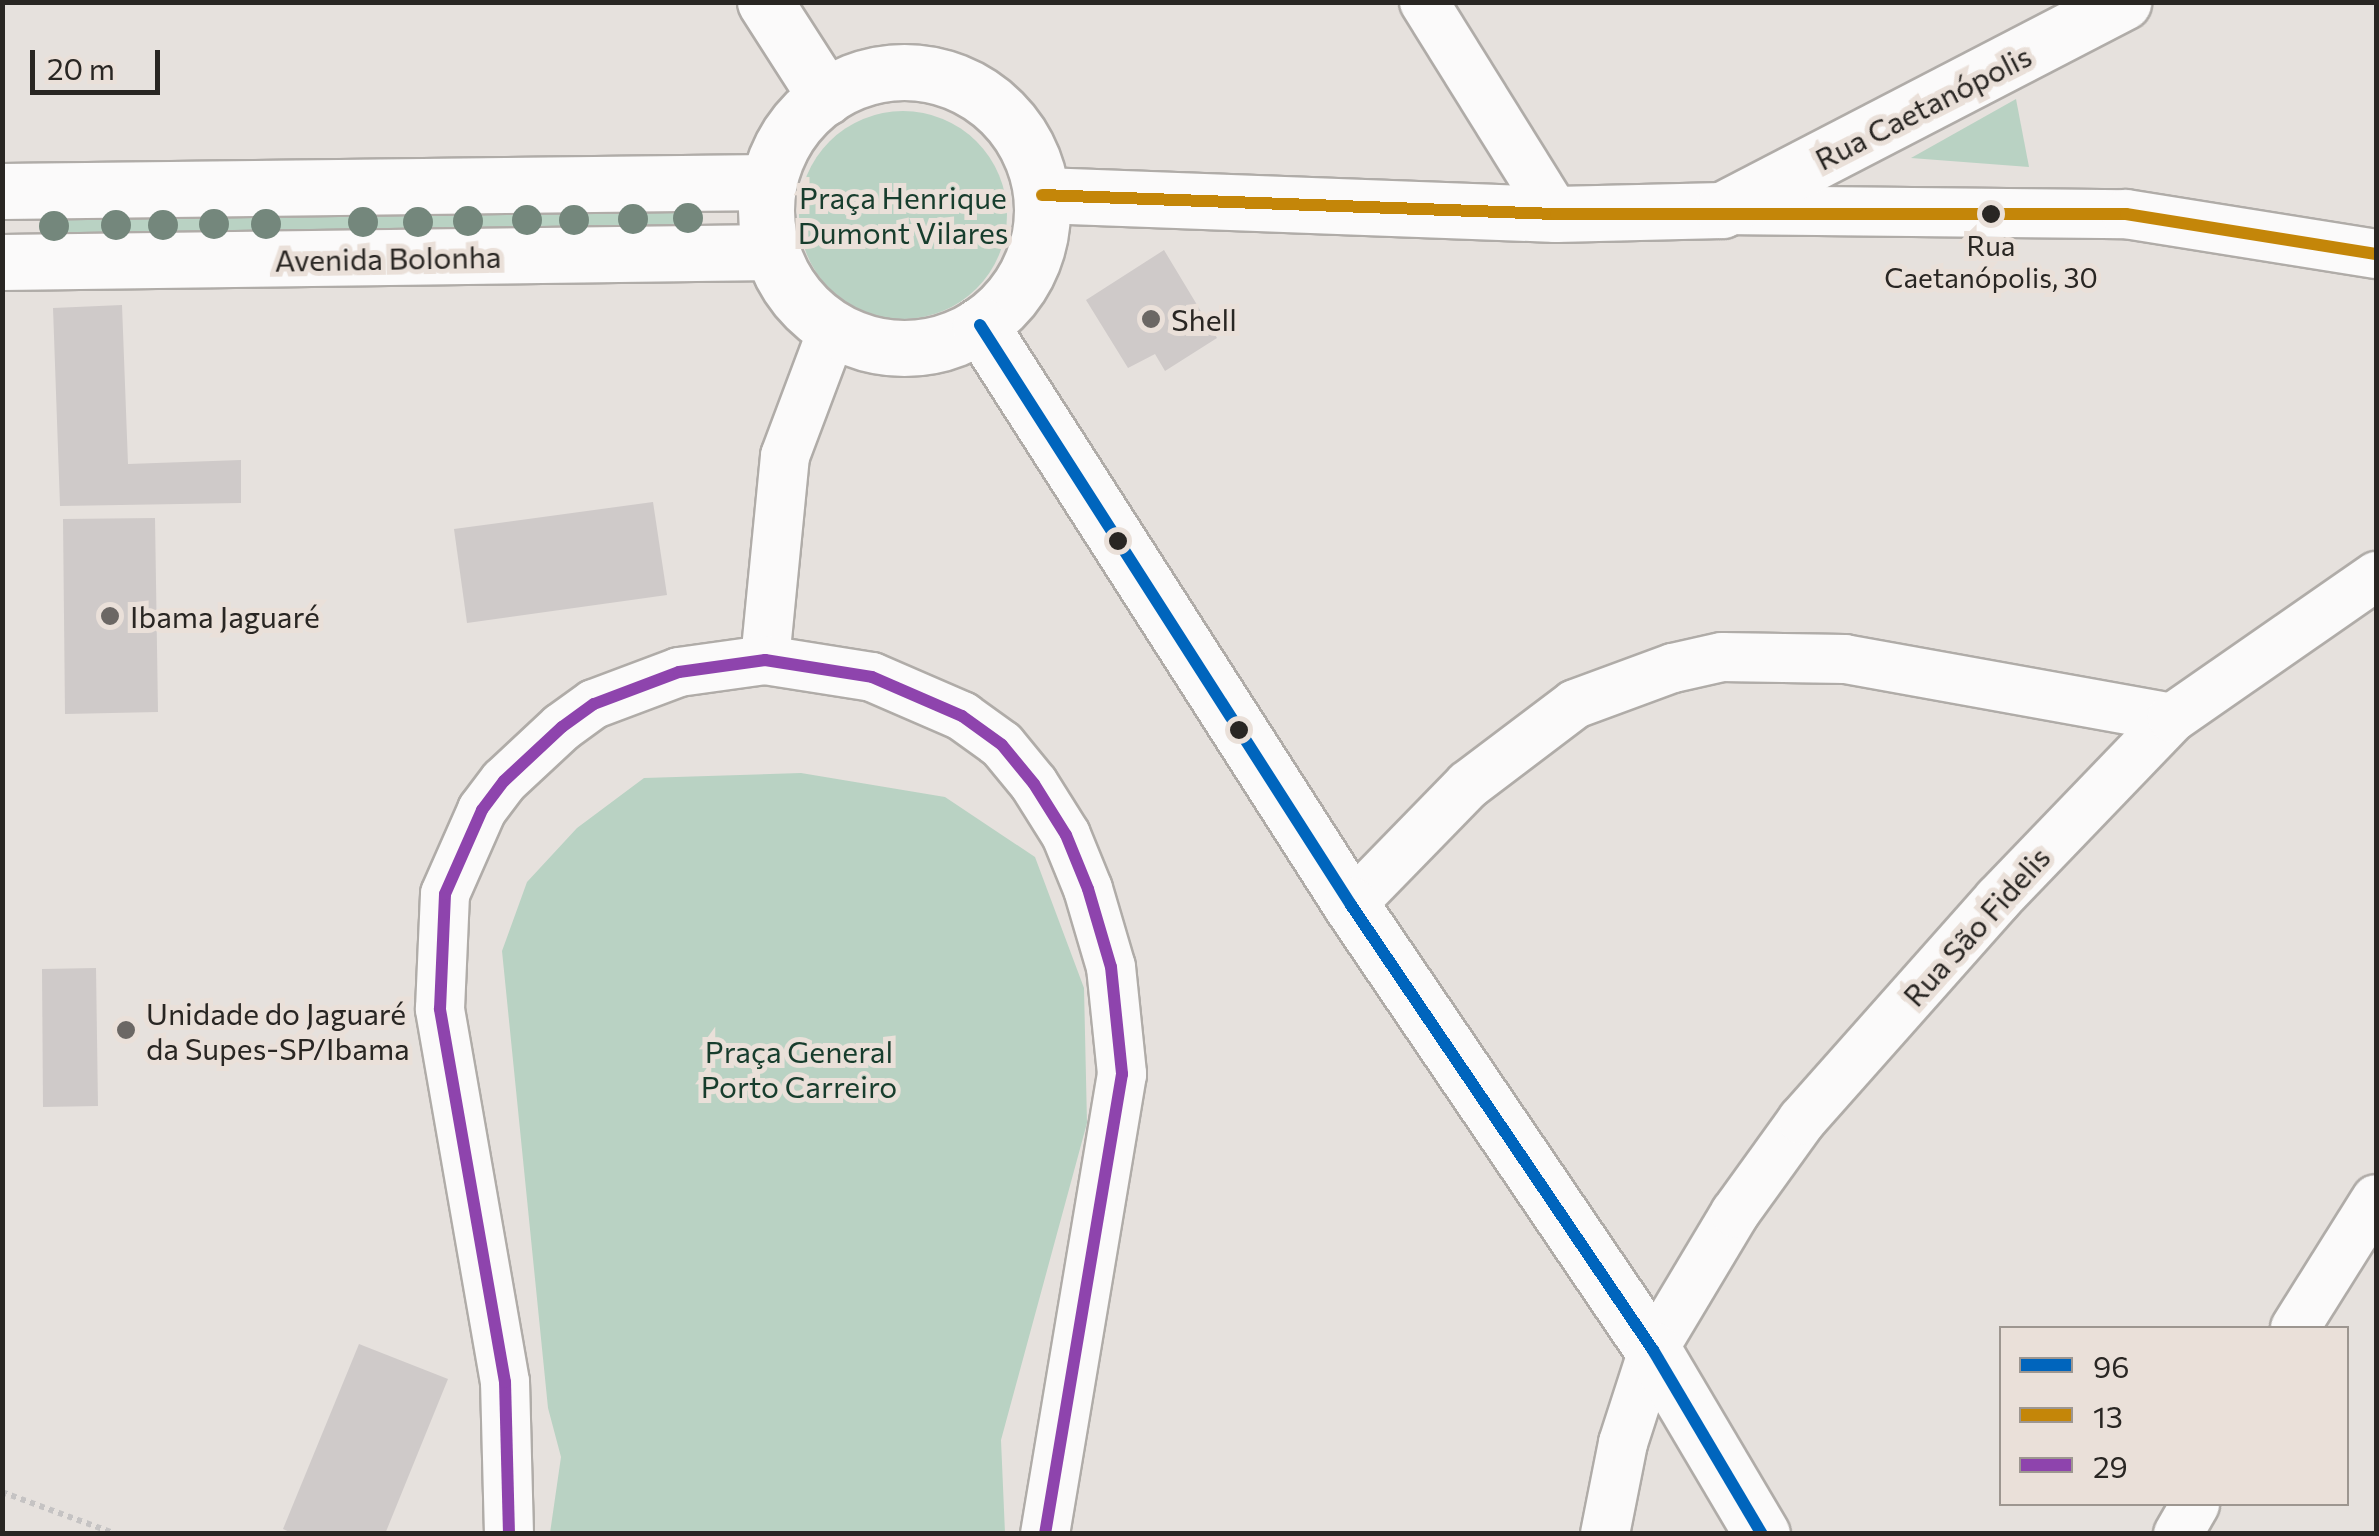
<!DOCTYPE html>
<html>
<head>
<meta charset="utf-8">
<style>
	body { margin:0 }
	#map { position:relative; width:2379px; height:1536px; overflow:hidden; background:#e6e1dd; font-family:Commissioner,sans-serif }
	div>[style] { position:absolute }
	[style*='--x'] { left:calc(var(--x)*1px); top:calc(var(--y)*1px); width:calc(var(--w)*1px); rotate:calc(var(--a)*1deg) }
	.green>* { inset:0; background:#b9d2c3 }
	.round { border-radius:50% }
	.building>* { inset:0; background:#cfcac9 }
	.path>* { height:6px; margin-top:-3px; transform-origin:0; background:repeating-linear-gradient(90deg,#c5c3c3 0 5px,transparent 0 10px) }
	.roads { filter:drop-shadow(2px 0 #b0aca8) drop-shadow(-2px 0 #b0aca8) drop-shadow(0 2px #b0aca8) drop-shadow(0 -2px #b0aca8) }
	.street>* { height:48px; margin:-24px; padding:0 24px; transform-origin:24px; border-radius:24px; background:#fbfafa }
	.secondary>* { height:55px; margin:-27.5px; padding:0 27.5px; transform-origin:27.5px; border-radius:27.5px; background:#fbfafa }
	.secondary>.ring { margin:-27.5px; padding:0; box-sizing:content-box; background:none; border:55px solid #fbfafa; border-radius:50% }
	.bus-1>* { height:12px; margin:-6px; padding:0 6px; transform-origin:6px; border-radius:6px; background:#0065bd }
	.bus-2>* { height:12px; margin:-6px; padding:0 6px; transform-origin:6px; border-radius:6px; background:#c48609 }
	.bus-3>* { height:12px; margin:-6px; padding:0 6px; transform-origin:6px; border-radius:6px; background:#8e44ad }
	.trees>* { width:30px; height:30px; margin:-15px; border-radius:50%; background:#74877c }
	.dots>* { width:28px; height:28px; translate:-50% -50%; box-sizing:border-box; border:5px solid #eae0d9; border-radius:50% }
	span { translate:-50% -50%; white-space:nowrap; text-align:center; line-height:1.15; -webkit-text-stroke:10px #eae0d9; paint-order:stroke }
	.bus-label { font-size:28px; color:#292623 }
	.street-label { font-size:30px; color:#292623 }
	.park-label { font-size:30px; color:#173d2d }
	.poi-label { font-size:30px; color:#292623 }
	.left { translate:0 -50%; text-align:left }
	.frame { position:absolute; inset:0; border:5px solid #292623; pointer-events:none }
	.legend { position:absolute; left:1999px; top:1326px; width:350px; height:180px; box-sizing:border-box; background:#eae0d9; border:2px solid #9d9690; margin:0; padding:12px 18px; list-style:none; font-size:30px; color:#292623 }
	.legend li { display:flex; align-items:center; gap:20px; height:50px }
	.legend b { width:50px; border:2px solid #9d9690 }
	.scale { position:absolute; left:30px; top:50px; width:130px; height:45px; box-sizing:border-box; border:5px solid #292623; border-top:0; padding-left:12px; font-size:30px; line-height:35px; white-space:nowrap; color:#292623; -webkit-text-stroke:8px #eae0d9; paint-order:stroke }
</style>
</head>
<body>
<div id="map">
	<div class="green">
		<div style="clip-path:polygon(2016px 99px,2029px 167px,1911px 158px)"></div>
		<div class="round" style="left:799px;top:111px;width:208px;height:208px"></div>
		<div style="clip-path:polygon(687px 209px,688px 227px,55px 235px,54px 217px)"></div>
		<div style="clip-path:polygon(801px 773px,945px 797px,1035px 857px,1084px 988px,1087px 1123px,1001px 1440px,1005px 1533px,550px 1533px,561px 1457px,548px 1408px,502px 951px,527px 882px,577px 828px,644px 778px)"></div>
	</div>
	<div class="building">
		<div style="clip-path:polygon(1164px 250px,1217px 338px,1165px 371px,1155px 354px,1128px 368px,1086px 300px)"></div>
		<div style="clip-path:polygon(122px 305px,128px 464px,241px 460px,241px 503px,60px 506px,53px 308px)"></div>
		<div style="clip-path:polygon(653px 502px,667px 595px,467px 623px,454px 529px)"></div>
		<div style="clip-path:polygon(155px 518px,158px 712px,65px 714px,63px 519px)"></div>
		<div style="clip-path:polygon(96px 968px,98px 1106px,43px 1107px,42px 969px)"></div>
		<div style="clip-path:polygon(359px 1344px,448px 1379px,385px 1534px,294px 1534px,283px 1529px)"></div>
	</div>
	<div class="path">
		<div style="--x:2;--y:1492;--w:121;--a:20.2"></div>
	</div>
	<div class="roads">
		<div class="street">
			<div style="--x:1424;--y:2;--w:250;--a:58.1"></div>
			<div style="--x:1722;--y:210;--w:404;--a:0.6"></div>
			<div style="--x:2126;--y:214;--w:253;--a:9.1"></div>
			<div style="--x:765;--y:660;--w:205;--a:-84.4"></div>
			<div style="--x:785;--y:456;--w:137;--a:-69.4"></div>
			<div style="--x:1351;--y:905;--w:168;--a:-45.7"></div>
			<div style="--x:1468;--y:785;--w:134;--a:-37.1"></div>
			<div style="--x:1575;--y:704;--w:104;--a:-20.2"></div>
			<div style="--x:1673;--y:668;--w:50;--a:-12.7"></div>
			<div style="--x:1722;--y:657;--w:123;--a:0.9"></div>
			<div style="--x:1845;--y:659;--w:332;--a:10.2"></div>
			<div style="--x:2295;--y:1328;--w:152;--a:-57.9"></div>
			<div style="--x:509;--y:1534;--w:152;--a:-91.5"></div>
			<div style="--x:505;--y:1382;--w:379;--a:-99.9"></div>
			<div style="--x:440;--y:1009;--w:115;--a:-87.5"></div>
			<div style="--x:445;--y:894;--w:92;--a:-66.2"></div>
			<div style="--x:482;--y:810;--w:36;--a:-53"></div>
			<div style="--x:504;--y:781;--w:79;--a:-43"></div>
			<div style="--x:562;--y:727;--w:39;--a:-36"></div>
			<div style="--x:594;--y:704;--w:91;--a:-20.6"></div>
			<div style="--x:679;--y:672;--w:87;--a:-7.9"></div>
			<div style="--x:765;--y:660;--w:108;--a:9"></div>
			<div style="--x:872;--y:677;--w:98;--a:23.4"></div>
			<div style="--x:962;--y:716;--w:49;--a:35.9"></div>
			<div style="--x:1002;--y:745;--w:50;--a:50.6"></div>
			<div style="--x:1034;--y:784;--w:60;--a:57.9"></div>
			<div style="--x:1066;--y:835;--w:58;--a:67.8"></div>
			<div style="--x:1088;--y:889;--w:81;--a:73.6"></div>
			<div style="--x:1111;--y:967;--w:108;--a:84.1"></div>
			<div style="--x:1122;--y:1074;--w:466;--a:99.5"></div>
			<div style="--x:1605;--y:1534;--w:93;--a:-78.8"></div>
			<div style="--x:1623;--y:1443;--w:98;--a:-72.1"></div>
			<div style="--x:1653;--y:1350;--w:160;--a:-59.1"></div>
			<div style="--x:1735;--y:1213;--w:115;--a:-54.2"></div>
			<div style="--x:1802;--y:1120;--w:295;--a:-48.4"></div>
			<div style="--x:1998;--y:899;--w:251;--a:-46.1"></div>
			<div style="--x:2172;--y:718;--w:249;--a:-34.8"></div>
			<div style="--x:2178;--y:1534;--w:34;--a:-60"></div>
		</div>
		<div class="secondary">
			<div style="--x:765;--y:2;--w:113;--a:57.3"></div>
			<div class="ring" style="left:766px;top:72px;width:221px;height:221px"></div>
			<div style="--x:2;--y:191;--w:767;--a:-0.67"></div>
			<div style="--x:1042;--y:195;--w:514;--a:2.12"></div>
			<div style="--x:1556;--y:214;--w:166;--a:-1.4"></div>
			<div style="--x:1722;--y:210;--w:452;--a:-27.4"></div>
			<div style="--x:2;--y:262;--w:771;--a:-0.74"></div>
			<div style="--x:980;--y:325;--w:689;--a:57.39"></div>
			<div style="--x:1351;--y:905;--w:538;--a:55.84"></div>
			<div style="--x:1653;--y:1350;--w:214;--a:59.4"></div>
		</div>
	</div>
	<div class="bus-1">
		<div style="--x:980;--y:325;--w:689;--a:57.39"></div>
		<div style="--x:1351;--y:905;--w:538;--a:55.84"></div>
		<div style="--x:1653;--y:1350;--w:214;--a:59.4"></div>
	</div>
	<div class="bus-2">
		<div style="--x:1042;--y:195;--w:514;--a:2.12"></div>
		<div style="--x:1556;--y:214;--w:570;--a:0"></div>
		<div style="--x:2126;--y:214;--w:253;--a:9.1"></div>
	</div>
	<div class="bus-3">
		<div style="--x:509;--y:1534;--w:152;--a:-91.5"></div>
		<div style="--x:505;--y:1382;--w:379;--a:-99.9"></div>
		<div style="--x:440;--y:1009;--w:115;--a:-87.5"></div>
		<div style="--x:445;--y:894;--w:92;--a:-66.2"></div>
		<div style="--x:482;--y:810;--w:36;--a:-53"></div>
		<div style="--x:504;--y:781;--w:79;--a:-43"></div>
		<div style="--x:562;--y:727;--w:39;--a:-36"></div>
		<div style="--x:594;--y:704;--w:91;--a:-20.6"></div>
		<div style="--x:679;--y:672;--w:87;--a:-7.9"></div>
		<div style="--x:765;--y:660;--w:108;--a:9"></div>
		<div style="--x:872;--y:677;--w:98;--a:23.4"></div>
		<div style="--x:962;--y:716;--w:49;--a:35.9"></div>
		<div style="--x:1002;--y:745;--w:50;--a:50.6"></div>
		<div style="--x:1034;--y:784;--w:60;--a:57.9"></div>
		<div style="--x:1066;--y:835;--w:58;--a:67.8"></div>
		<div style="--x:1088;--y:889;--w:81;--a:73.6"></div>
		<div style="--x:1111;--y:967;--w:108;--a:84.1"></div>
		<div style="--x:1122;--y:1074;--w:466;--a:99.5"></div>
	</div>
	<div class="trees">
		<div style="left:688px;top:218px"></div>
		<div style="left:633px;top:219px"></div>
		<div style="left:527px;top:220px"></div>
		<div style="left:574px;top:220px"></div>
		<div style="left:468px;top:221px"></div>
		<div style="left:363px;top:222px"></div>
		<div style="left:418px;top:222px"></div>
		<div style="left:214px;top:224px"></div>
		<div style="left:266px;top:224px"></div>
		<div style="left:116px;top:225px"></div>
		<div style="left:163px;top:225px"></div>
		<div style="left:54px;top:226px"></div>
	</div>
	<div class="dots">
		<div style="left:1991px;top:214px;background:#292623"></div>
		<div style="left:1151px;top:319px;background:#6b6764"></div>
		<div style="left:1118px;top:541px;background:#292623"></div>
		<div style="left:110px;top:616px;background:#6b6764"></div>
		<div style="left:1239px;top:730px;background:#292623"></div>
		<div style="left:126px;top:1030px;background:#6b6764"></div>
	</div>
	<div class="bus-label">
		<span style="left:1991px;top:261px">Rua<br>Caetanópolis, 30</span>
	</div>
	<div class="street-label">
		<span style="left:1923px;top:107px;rotate:-27deg">Rua Caetanópolis</span>
		<span style="left:388px;top:258px;rotate:-1deg">Avenida Bolonha</span>
		<span style="left:1976px;top:926px;rotate:-48deg">Rua São Fidelis</span>
	</div>
	<div class="park-label">
		<span style="left:903px;top:214px">Praça Henrique<br>Dumont Vilares</span>
		<span style="left:799px;top:1068px">Praça General<br>Porto Carreiro</span>
	</div>
	<div class="poi-label">
		<span class="left" style="left:1171px;top:319px">Shell</span>
		<span class="left" style="left:130px;top:616px">Ibama Jaguaré</span>
		<span class="left" style="left:146px;top:1030px">Unidade do Jaguaré<br>da Supes-SP/Ibama</span>
	</div>
	<div class="frame"></div>
	<ul class="legend">
	<li><b style="height:12px;background:#0065bd"></b>96</li>
	<li><b style="height:12px;background:#c48609"></b>13</li>
	<li><b style="height:12px;background:#8e44ad"></b>29</li>
	</ul>
	<div class="scale">20 m</div>
</div>
</body>
</html>
